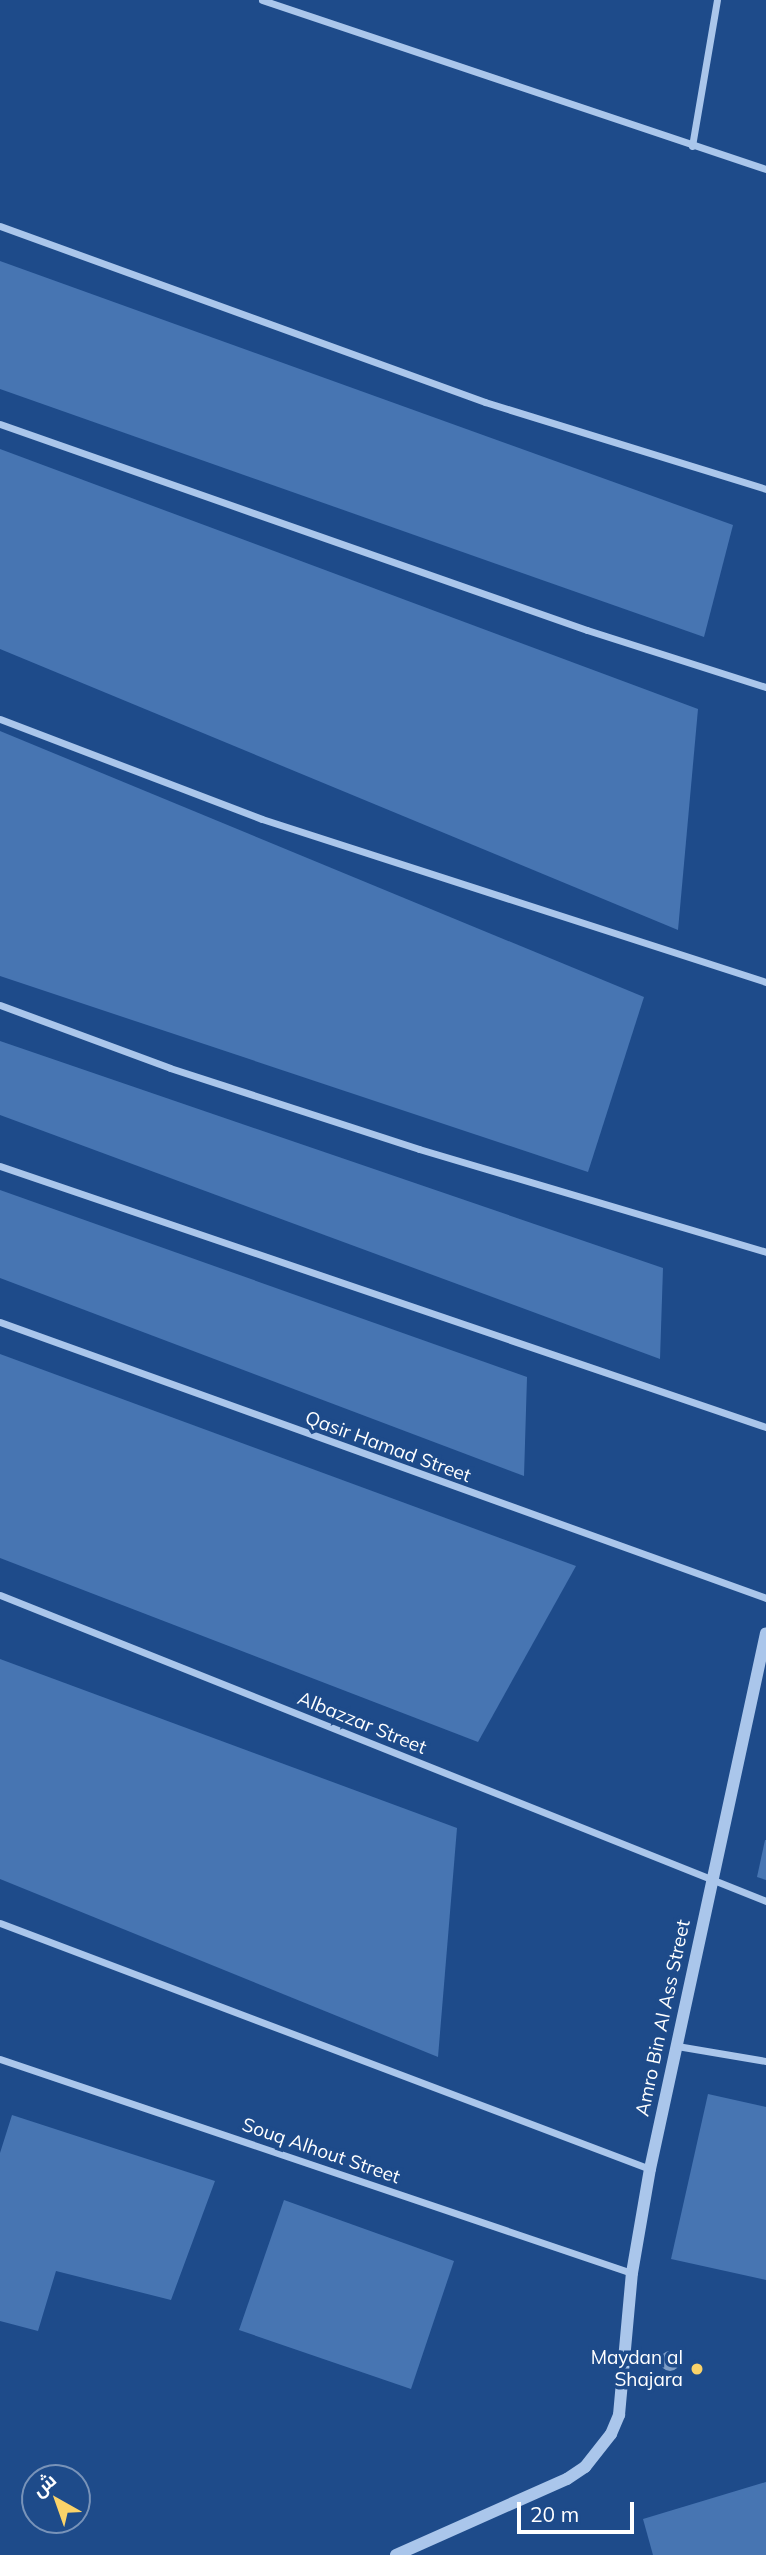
<!DOCTYPE html>
<html>
<head>
<meta charset="utf-8">
<style>
	body { margin:0 }
	#map { position:relative; width:766px; height:2555px; overflow:hidden; background:#1e4b8a; font-family:Mulish,Cairo,sans-serif }
	div>[style] { position:absolute }
	[style*='--x'] { left:calc(var(--x)*1px); top:calc(var(--y)*1px); width:calc(var(--w)*1px); rotate:calc(var(--a)*1deg) }
	.building>* { inset:0; background:#4775b2 }
	.minor>* { height:7px; margin:-3.5px; padding:0 3.5px; transform-origin:3.5px; border-radius:3.5px; background:#aac6eb }
	.tertiary>* { height:12px; margin:-6px; padding:0 6px; transform-origin:6px; border-radius:6px; background:#aac6eb }
	.trees>* { width:20px; height:20px; margin:-10px; border-radius:50%; background:#7f9ec6 }
	.dots>* { width:19px; height:19px; translate:-50% -50%; box-sizing:border-box; border:4px solid #1e4b8a; border-radius:50% }
	span { translate:-50% -50%; white-space:nowrap; text-align:center; line-height:1.15; -webkit-text-stroke:7px #1e4b8a; paint-order:stroke }
	.street-label { font-size:19px; color:#fff }
	.poi-label { font-size:19px; color:#fff }
	.right { translate:-100% -50%; text-align:right }
	.north { position:absolute; left:21px; top:2464px; width:70px; height:70px; box-sizing:border-box; background:#1e4b8a; border:2px solid #7893b9; border-radius:50%; rotate:320deg; font-size:19px; font-weight:700; line-height:28px; text-align:center; color:#fff }
	.north::after { content:''; display:block; margin:auto; width:24px; height:32px; background:#fad369; clip-path:polygon(50% 0,100% 100%,50% 72%,0 100%) }
	.scale { position:absolute; left:517px; top:2502px; width:117px; height:32px; box-sizing:border-box; border:4px solid #fff; border-top:0; padding-left:9px; font-size:21px; line-height:24px; white-space:nowrap; color:#fff; -webkit-text-stroke:5px #1e4b8a; paint-order:stroke }
</style>
</head>
<body>
<div id="map">
	<div class="building">
		<div style="clip-path:polygon(0 261px,733px 525px,704px 637px,0 389px)"></div>
		<div style="clip-path:polygon(0 449px,698px 709px,678px 930px,0 649px)"></div>
		<div style="clip-path:polygon(0 731px,644px 997px,588px 1172px,0 976px)"></div>
		<div style="clip-path:polygon(0 1041px,663px 1268px,660px 1359px,0 1115px)"></div>
		<div style="clip-path:polygon(0 1190px,527px 1377px,524px 1476px,0 1278px)"></div>
		<div style="clip-path:polygon(0 1354px,576px 1566px,478px 1742px,0 1558px)"></div>
		<div style="clip-path:polygon(0 1659px,457px 1828px,438px 2057px,0 1879px)"></div>
		<div style="clip-path:polygon(765px 1840px,766px 1840px,766px 1880px,757px 1877px)"></div>
		<div style="clip-path:polygon(708px 2094px,766px 2107px,766px 2280px,671px 2259px)"></div>
		<div style="clip-path:polygon(12px 2115px,215px 2181px,171px 2300px,56px 2271px,38px 2331px,0 2321px,0 2153px)"></div>
		<div style="clip-path:polygon(284px 2200px,454px 2261px,411px 2389px,239px 2330px)"></div>
		<div style="clip-path:polygon(766px 2482px,766px 2555px,653px 2555px,643px 2519px)"></div>
	</div>
	<div class="minor">
		<div style="--x:262;--y:0;--w:532;--a:18.54"></div>
		<div style="--x:692;--y:146;--w:148;--a:-80.3"></div>
		<div style="--x:0;--y:226;--w:516;--a:19.95"></div>
		<div style="--x:485;--y:402;--w:294;--a:17.2"></div>
		<div style="--x:0;--y:424;--w:622;--a:19.34"></div>
		<div style="--x:587;--y:630;--w:188;--a:17.7"></div>
		<div style="--x:0;--y:719;--w:280;--a:20.9"></div>
		<div style="--x:262;--y:819;--w:530;--a:17.92"></div>
		<div style="--x:0;--y:1005;--w:181;--a:20.3"></div>
		<div style="--x:170;--y:1068;--w:262;--a:18"></div>
		<div style="--x:419;--y:1149;--w:362;--a:16.5"></div>
		<div style="--x:0;--y:1166;--w:809;--a:18.82"></div>
		<div style="--x:0;--y:1322;--w:814;--a:19.81"></div>
		<div style="--x:0;--y:1595;--w:825;--a:21.78"></div>
		<div style="--x:0;--y:1923;--w:695;--a:20.73"></div>
		<div style="--x:677;--y:2046;--w:90;--a:9.6"></div>
		<div style="--x:0;--y:2059;--w:667;--a:18.71"></div>
	</div>
	<div class="tertiary">
		<div style="--x:396;--y:2555;--w:187;--a:-24"></div>
		<div style="--x:567;--y:2479;--w:22;--a:-34"></div>
		<div style="--x:585;--y:2467;--w:42;--a:-51.8"></div>
		<div style="--x:611;--y:2434;--w:21;--a:-67"></div>
		<div style="--x:619;--y:2415;--w:143;--a:-84.8"></div>
		<div style="--x:632;--y:2273;--w:106;--a:-80.2"></div>
		<div style="--x:650;--y:2169;--w:548;--a:-77.79"></div>
	</div>
	<div class="trees">
		<div style="left:670px;top:2361px"></div>
	</div>
	<div class="dots">
		<div style="left:697px;top:2369px;background:#fad369"></div>
	</div>
	<div class="street-label">
		<span style="left:388px;top:1447px;rotate:20deg">Qasir Hamad Street</span>
		<span style="left:362px;top:1723px;rotate:22deg">Albazzar Street</span>
		<span style="left:663px;top:2018px;rotate:-78deg">Amro Bin Al Ass Street</span>
		<span style="left:321px;top:2151px;rotate:19deg">Souq Alhout Street</span>
	</div>
	<div class="poi-label">
		<span class="right" style="left:683px;top:2369px">Maydan al<br>Shajara</span>
	</div>
	<div class="north">ش</div>
	<div class="scale">20 m</div>
</div>
</body>
</html>
